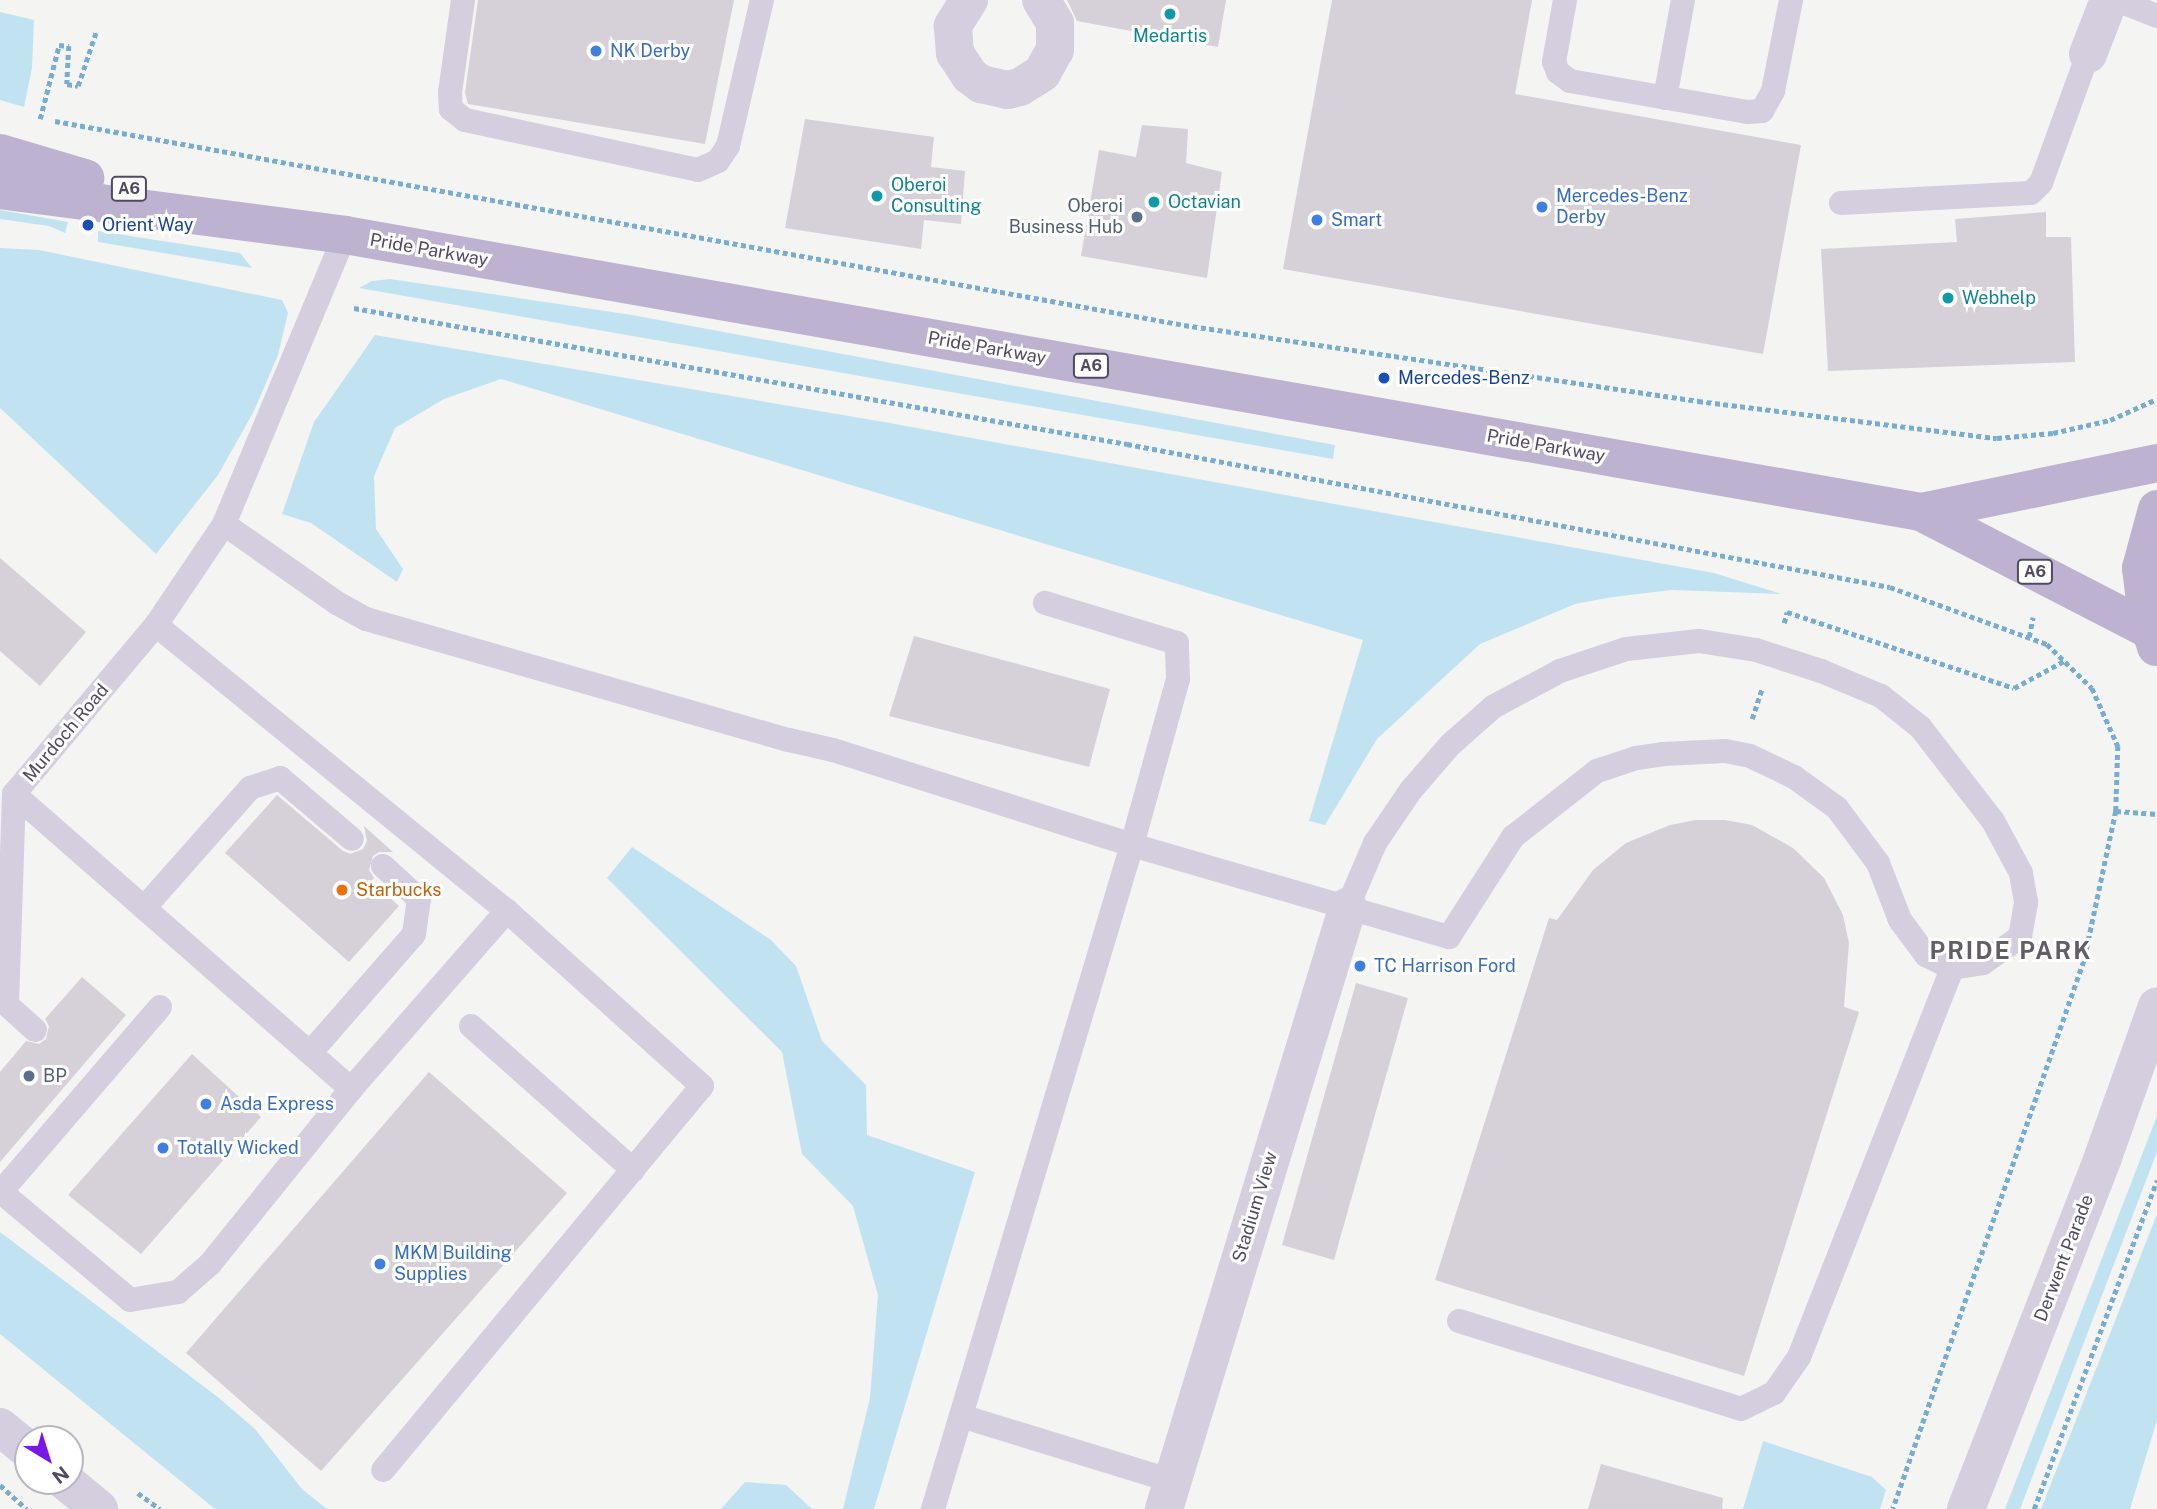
<!DOCTYPE html>
<html>
<head>
<meta charset="utf-8">
<style>
	body { margin:0 }
	#map { position:relative; width:2157px; height:1509px; overflow:hidden; background:#f4f4f2; font-family:"Public Sans",sans-serif }
	div>[style] { position:absolute }
	[style*='--x'] { left:calc(var(--x)*1px); top:calc(var(--y)*1px); width:calc(var(--w)*1px); rotate:calc(var(--a)*1deg) }
	.green>* { inset:0; background:#c1e3f1 }
	.building>* { inset:0; background:#d6d1d9 }
	.path>* { height:4.5px; margin-top:-2.25px; transform-origin:0; background:repeating-linear-gradient(90deg,#78adcf 0 5px,transparent 0 8.5px) }
	.service>* { height:24px; margin:-12px; padding:0 12px; transform-origin:12px; border-radius:12px; background:#d4cede }
	.minor>* { height:38px; margin:-19px; padding:0 19px; transform-origin:19px; border-radius:19px; background:#d4cede }
	.tertiary>* { height:38px; margin:-19px; padding:0 19px; transform-origin:19px; border-radius:19px; background:#d4cede }
	.primary>* { height:38px; margin:-19px; padding:0 19px; transform-origin:19px; border-radius:19px; background:#bdb2d0 }
	.dots>* { width:19px; height:19px; translate:-50% -50%; box-sizing:border-box; border:4px solid #fff; border-radius:50% }
	span { translate:-50% -50%; white-space:nowrap; text-align:center; line-height:1.15; -webkit-text-stroke:6px #fff; paint-order:stroke }
	.shield-label span { padding:2px 5px; background:#fff; border:2px solid; border-radius:5px; -webkit-text-stroke-width:0 }
	.shield-label { font-size:16px; color:#514960; font-weight:700 }
	.culture-label { font-size:18px; color:#0d838f }
	.left { translate:0 -50%; text-align:left }
	.shop-label { font-size:18px; color:#366cbe }
	.service-label { font-size:18px; color:#4e5e75 }
	.right { translate:-100% -50%; text-align:right }
	.transit-label { font-size:18px; color:#164399 }
	.street-label { font-size:18px; color:#514960 }
	.food-label { font-size:18px; color:#c56008 }
	.district-label { font-size:24px; color:#625e67; font-weight:700; letter-spacing:2px }
	.north { position:absolute; left:14px; top:1425px; width:70px; height:70px; box-sizing:border-box; background:#fff; border:2px solid #b9b6bf; border-radius:50%; rotate:142deg; font-size:19px; font-weight:700; line-height:28px; text-align:center; color:#514960 }
	.north::after { content:''; display:block; margin:auto; width:24px; height:32px; background:#7718e8; clip-path:polygon(50% 0,100% 100%,50% 72%,0 100%) }
</style>
</head>
<body>
<div id="map">
	<div class="green">
		<div style="clip-path:polygon(0 12px,34px 20px,32px 68px,24px 107px,0 100px)"></div>
		<div style="clip-path:polygon(0 210px,68px 222px,65px 233px,49px 226px,0 219px)"></div>
		<div style="clip-path:polygon(98px 231px,240px 253px,252px 268px,98px 242px)"></div>
		<div style="clip-path:polygon(0 248px,39px 250px,282px 300px,288px 313px,278px 355px,254px 411px,218px 475px,156px 554px,0 408px)"></div>
		<div style="clip-path:polygon(390px 279px,632px 315px,1335px 445px,1333px 459px,359px 288px,372px 281px)"></div>
		<div style="clip-path:polygon(375px 335px,884px 422px,1714px 573px,1782px 594px,1672px 590px,1613px 597px,1575px 604px,1480px 644px,1377px 739px,1325px 825px,1309px 821px,1363px 640px,501px 379px,444px 399px,395px 428px,374px 476px,376px 529px,403px 569px,397px 582px,311px 523px,282px 514px,314px 422px)"></div>
		<div style="clip-path:polygon(632px 847px,771px 940px,796px 966px,822px 1041px,866px 1085px,867px 1135px,975px 1172px,874px 1509px,843px 1509px,870px 1398px,878px 1295px,853px 1206px,802px 1154px,782px 1052px,607px 878px)"></div>
		<div style="clip-path:polygon(2157px 1116px,2157px 1152px,2020px 1509px,2005px 1509px)"></div>
		<div style="clip-path:polygon(2157px 1214px,2157px 1420px,2130px 1509px,2041px 1509px)"></div>
		<div style="clip-path:polygon(0 1232px,219px 1398px,255px 1429px,302px 1489px,327px 1509px,215px 1509px,0 1334px)"></div>
		<div style="clip-path:polygon(1763px 1441px,1872px 1477px,1886px 1490px,1880px 1509px,1743px 1509px)"></div>
		<div style="clip-path:polygon(745px 1482px,786px 1485px,812px 1509px,721px 1509px)"></div>
	</div>
	<div class="building">
		<div style="clip-path:polygon(478px 0,734px 0,705px 144px,468px 104px,465px 93px)"></div>
		<div style="clip-path:polygon(1067px 0,1226px 0,1218px 47px,1077px 21px)"></div>
		<div style="clip-path:polygon(1332px 0,1532px 0,1515px 94px,1801px 145px,1763px 354px,1283px 269px)"></div>
		<div style="clip-path:polygon(805px 119px,934px 137px,931px 167px,965px 171px,961px 224px,924px 220px,921px 249px,785px 228px)"></div>
		<div style="clip-path:polygon(1142px 125px,1188px 129px,1186px 163px,1222px 172px,1207px 278px,1081px 256px,1099px 150px,1136px 157px)"></div>
		<div style="clip-path:polygon(2046px 212px,2046px 237px,2071px 237px,2075px 362px,1828px 371px,1821px 249px,1957px 242px,1955px 219px)"></div>
		<div style="clip-path:polygon(0 558px,86px 632px,40px 686px,0 651px)"></div>
		<div style="clip-path:polygon(914px 636px,1110px 689px,1089px 767px,889px 716px)"></div>
		<div style="clip-path:polygon(277px 795px,343px 851px,350px 854px,363px 849px,367px 841px,364px 826px,393px 852px,379px 852px,373px 856px,369px 870px,374px 878px,372px 881px,399px 906px,349px 962px,225px 853px)"></div>
		<div style="clip-path:polygon(1696px 820px,1725px 820px,1752px 825px,1793px 848px,1824px 878px,1843px 915px,1849px 943px,1844px 1007px,1859px 1012px,1744px 1376px,1435px 1280px,1549px 918px,1557px 920px,1593px 870px,1626px 843px,1670px 825px)"></div>
		<div style="clip-path:polygon(82px 977px,126px 1015px,0 1162px,0 1072px,26px 1041px,39px 1044px,46px 1039px,49px 1026px,45px 1019px)"></div>
		<div style="clip-path:polygon(1356px 983px,1408px 998px,1334px 1260px,1282px 1245px)"></div>
		<div style="clip-path:polygon(192px 1054px,261px 1117px,141px 1254px,68px 1195px)"></div>
		<div style="clip-path:polygon(429px 1072px,567px 1193px,321px 1471px,186px 1353px)"></div>
		<div style="clip-path:polygon(1601px 1464px,1723px 1498px,1722px 1509px,1588px 1509px)"></div>
	</div>
	<div class="path">
		<div style="--x:40;--y:119;--w:76;--a:-75.6"></div>
		<div style="--x:59;--y:45;--w:10;--a:6"></div>
		<div style="--x:69;--y:46;--w:38;--a:93"></div>
		<div style="--x:67;--y:84;--w:11;--a:10"></div>
		<div style="--x:78;--y:86;--w:57;--a:-71.6"></div>
		<div style="--x:55;--y:121;--w:1147;--a:10.24"></div>
		<div style="--x:1184;--y:325;--w:520;--a:8.41"></div>
		<div style="--x:1698;--y:401;--w:301;--a:7.1"></div>
		<div style="--x:1997;--y:438;--w:56;--a:-5.1"></div>
		<div style="--x:2053;--y:433;--w:58;--a:-12.8"></div>
		<div style="--x:2110;--y:420;--w:51;--a:-24.1"></div>
		<div style="--x:354;--y:308;--w:785;--a:9.98"></div>
		<div style="--x:1127;--y:444;--w:776;--a:10.62"></div>
		<div style="--x:1890;--y:587;--w:167;--a:20"></div>
		<div style="--x:2047;--y:644;--w:63;--a:44.4"></div>
		<div style="--x:2092;--y:688;--w:64;--a:65.9"></div>
		<div style="--x:2118;--y:746;--w:65;--a:91.8"></div>
		<div style="--x:2116;--y:811;--w:153;--a:102"></div>
		<div style="--x:2084;--y:961;--w:580;--a:109.22"></div>
		<div style="--x:1784;--y:623;--w:11;--a:-75"></div>
		<div style="--x:1787;--y:612;--w:239;--a:18.5"></div>
		<div style="--x:2014;--y:688;--w:57;--a:-28.4"></div>
		<div style="--x:2029;--y:637;--w:20;--a:-79"></div>
		<div style="--x:1752;--y:719;--w:33;--a:-72"></div>
		<div style="--x:2116;--y:811;--w:41;--a:4.2"></div>
		<div style="--x:0;--y:1485;--w:36;--a:42"></div>
		<div style="--x:138;--y:1493;--w:27;--a:36"></div>
		<div style="--x:2034;--y:1509;--w:351;--a:-69.5"></div>
	</div>
	<div class="service">
		<div style="--x:463;--y:0;--w:93;--a:98"></div>
		<div style="--x:450;--y:92;--w:17;--a:87"></div>
		<div style="--x:451;--y:109;--w:18;--a:38"></div>
		<div style="--x:465;--y:120;--w:238;--a:12.1"></div>
		<div style="--x:698;--y:170;--w:22;--a:-24"></div>
		<div style="--x:718;--y:161;--w:18;--a:-56"></div>
		<div style="--x:728;--y:146;--w:150;--a:-76.9"></div>
		<div style="--x:1565;--y:0;--w:63;--a:100.1"></div>
		<div style="--x:1554;--y:62;--w:11;--a:68"></div>
		<div style="--x:1558;--y:72;--w:15;--a:37"></div>
		<div style="--x:1570;--y:81;--w:180;--a:9.9"></div>
		<div style="--x:1747;--y:112;--w:15;--a:-4"></div>
		<div style="--x:1762;--y:111;--w:23;--a:-61"></div>
		<div style="--x:1773;--y:91;--w:93;--a:-78.8"></div>
		<div style="--x:2117;--y:0;--w:43;--a:21.8"></div>
		<div style="--x:1665;--y:98;--w:100;--a:-79.6"></div>
		<div style="--x:1841;--y:203;--w:190;--a:-3"></div>
		<div style="--x:2031;--y:193;--w:14;--a:-45"></div>
		<div style="--x:2041;--y:183;--w:137;--a:-70"></div>
		<div style="--x:224;--y:524;--w:138;--a:35"></div>
		<div style="--x:337;--y:603;--w:33;--a:29"></div>
		<div style="--x:366;--y:619;--w:440;--a:16"></div>
		<div style="--x:789;--y:740;--w:45;--a:12.8"></div>
		<div style="--x:833;--y:750;--w:314;--a:17.6"></div>
		<div style="--x:1132;--y:845;--w:330;--a:16.2"></div>
		<div style="--x:1449;--y:937;--w:119;--a:-57.4"></div>
		<div style="--x:1513;--y:837;--w:107;--a:-38.2"></div>
		<div style="--x:1597;--y:771;--w:41;--a:-18.4"></div>
		<div style="--x:1636;--y:758;--w:27;--a:-8"></div>
		<div style="--x:1663;--y:754;--w:62;--a:-2.8"></div>
		<div style="--x:1725;--y:751;--w:25;--a:11"></div>
		<div style="--x:1750;--y:756;--w:49;--a:25.5"></div>
		<div style="--x:1794;--y:777;--w:53;--a:35.8"></div>
		<div style="--x:1837;--y:808;--w:69;--a:53.3"></div>
		<div style="--x:1878;--y:863;--w:61;--a:68.9"></div>
		<div style="--x:1900;--y:920;--w:44;--a:53.4"></div>
		<div style="--x:1926;--y:955;--w:29;--a:27"></div>
		<div style="--x:1952;--y:968;--w:31;--a:-9"></div>
		<div style="--x:1983;--y:963;--w:45;--a:-35.1"></div>
		<div style="--x:2020;--y:937;--w:36;--a:-80"></div>
		<div style="--x:2026;--y:902;--w:29;--a:-100"></div>
		<div style="--x:2021;--y:873;--w:59;--a:-118.3"></div>
		<div style="--x:1993;--y:821;--w:119;--a:-127.8"></div>
		<div style="--x:1920;--y:727;--w:50;--a:-141.5"></div>
		<div style="--x:1881;--y:696;--w:65;--a:-157.4"></div>
		<div style="--x:1821;--y:671;--w:68;--a:-162.1"></div>
		<div style="--x:1756;--y:650;--w:58;--a:-171"></div>
		<div style="--x:1699;--y:641;--w:73;--a:173.7"></div>
		<div style="--x:1626;--y:649;--w:70;--a:161.6"></div>
		<div style="--x:1560;--y:671;--w:76;--a:151.8"></div>
		<div style="--x:1493;--y:707;--w:57;--a:138.5"></div>
		<div style="--x:1450;--y:745;--w:60;--a:130.9"></div>
		<div style="--x:1411;--y:790;--w:64;--a:124.2"></div>
		<div style="--x:1375;--y:843;--w:69;--a:113.2"></div>
		<div style="--x:156;--y:625;--w:453;--a:39.2"></div>
		<div style="--x:507;--y:911;--w:262;--a:41.9"></div>
		<div style="--x:702;--y:1086;--w:499;--a:129.7"></div>
		<div style="--x:14;--y:794;--w:448;--a:41.2"></div>
		<div style="--x:144;--y:908;--w:160;--a:-48.5"></div>
		<div style="--x:250;--y:788;--w:32;--a:-18"></div>
		<div style="--x:280;--y:778;--w:94;--a:40.3"></div>
		<div style="--x:160;--y:1007;--w:244;--a:130.7"></div>
		<div style="--x:1;--y:1192;--w:168;--a:39.9"></div>
		<div style="--x:130;--y:1300;--w:49;--a:-9.5"></div>
		<div style="--x:178;--y:1292;--w:43;--a:-41.2"></div>
		<div style="--x:210;--y:1264;--w:225;--a:-51.1"></div>
		<div style="--x:351;--y:1089;--w:237;--a:-48.8"></div>
		<div style="--x:471;--y:1026;--w:217;--a:41.6"></div>
		<div style="--x:35;--y:1030;--w:38;--a:-138"></div>
		<div style="--x:7;--y:1005;--w:211;--a:-88.1"></div>
		<div style="--x:14;--y:794;--w:221;--a:-50"></div>
		<div style="--x:156;--y:625;--w:122;--a:-56"></div>
		<div style="--x:224;--y:524;--w:313;--a:-67.3"></div>
		<div style="--x:310;--y:1053;--w:158;--a:-48.8"></div>
		<div style="--x:414;--y:934;--w:35;--a:-82"></div>
		<div style="--x:419;--y:899;--w:49;--a:-137.5"></div>
		<div style="--x:1459;--y:1321;--w:295;--a:17.3"></div>
		<div style="--x:1741;--y:1409;--w:37;--a:-26"></div>
		<div style="--x:1774;--y:1393;--w:44;--a:-55.2"></div>
		<div style="--x:1799;--y:1357;--w:418;--a:-68.5"></div>
		<div style="--x:961;--y:1416;--w:221;--a:17.1"></div>
		<div style="--x:933;--y:1509;--w:693;--a:-73.32"></div>
		<div style="--x:1132;--y:845;--w:172;--a:-74.5"></div>
		<div style="--x:1178;--y:679;--w:36;--a:-92"></div>
		<div style="--x:1177;--y:643;--w:138;--a:-163.1"></div>
	</div>
	<div class="minor">
		<div style="--x:969;--y:0;--w:31;--a:122"></div>
		<div style="--x:953;--y:26;--w:27;--a:86"></div>
		<div style="--x:955;--y:53;--w:27;--a:57"></div>
		<div style="--x:970;--y:76;--w:14;--a:36"></div>
		<div style="--x:981;--y:84;--w:27;--a:13"></div>
		<div style="--x:1007;--y:90;--w:13;--a:-13"></div>
		<div style="--x:1020;--y:87;--w:26;--a:-32"></div>
		<div style="--x:1042;--y:73;--w:26;--a:-61"></div>
		<div style="--x:1055;--y:50;--w:27;--a:-90"></div>
		<div style="--x:1055;--y:23;--w:27;--a:-121"></div>
		<div style="--x:2088;--y:54;--w:58;--a:-68.7"></div>
		<div style="--x:1164;--y:1509;--w:630;--a:-73.03"></div>
	</div>
	<div class="tertiary">
		<div style="--x:0;--y:1427;--w:36;--a:39"></div>
		<div style="--x:65;--y:1481;--w:44;--a:39.5"></div>
		<div style="--x:1966;--y:1509;--w:378;--a:-68.7"></div>
		<div style="--x:2103;--y:1157;--w:160;--a:-70.3"></div>
	</div>
	<div class="primary">
		<div style="--x:0;--y:153;--w:89;--a:16.4"></div>
		<div style="--x:0;--y:190;--w:348;--a:7.4"></div>
		<div style="--x:345;--y:235;--w:1600;--a:9.97"></div>
		<div style="--x:1921;--y:512;--w:258;--a:27.3"></div>
		<div style="--x:1921;--y:512;--w:241;--a:-11.7"></div>
		<div style="--x:2156;--y:647;--w:30;--a:-107"></div>
		<div style="--x:2147;--y:618;--w:50;--a:-96.8"></div>
		<div style="--x:2141;--y:568;--w:61;--a:-74.8"></div>
	</div>
	<div class="dots">
		<div style="left:1170px;top:14px;background:#0f9aa8"></div>
		<div style="left:596px;top:51px;background:#3f7fe0"></div>
		<div style="left:877px;top:196px;background:#0f9aa8"></div>
		<div style="left:1154px;top:202px;background:#0f9aa8"></div>
		<div style="left:1542px;top:207px;background:#3f7fe0"></div>
		<div style="left:1137px;top:217px;background:#5c6f8a"></div>
		<div style="left:1317px;top:220px;background:#3f7fe0"></div>
		<div style="left:88px;top:225px;background:#1a4fb4"></div>
		<div style="left:1948px;top:298px;background:#0f9aa8"></div>
		<div style="left:1384px;top:378px;background:#1a4fb4"></div>
		<div style="left:342px;top:890px;background:#e8710a"></div>
		<div style="left:1360px;top:966px;background:#3f7fe0"></div>
		<div style="left:29px;top:1076px;background:#5c6f8a"></div>
		<div style="left:206px;top:1104px;background:#3f7fe0"></div>
		<div style="left:163px;top:1148px;background:#3f7fe0"></div>
		<div style="left:380px;top:1264px;background:#3f7fe0"></div>
	</div>
	<div class="shield-label">
		<span style="left:129px;top:189px">A6</span>
		<span style="left:1091px;top:366px">A6</span>
		<span style="left:2035px;top:572px">A6</span>
	</div>
	<div class="culture-label">
		<span style="left:1170px;top:36px">Medartis</span>
		<span class="left" style="left:891px;top:196px">Oberoi<br>Consulting</span>
		<span class="left" style="left:1168px;top:202px">Octavian</span>
		<span class="left" style="left:1962px;top:298px">Webhelp</span>
	</div>
	<div class="shop-label">
		<span class="left" style="left:610px;top:51px">NK Derby</span>
		<span class="left" style="left:1556px;top:207px">Mercedes-Benz<br>Derby</span>
		<span class="left" style="left:1331px;top:220px">Smart</span>
		<span class="left" style="left:1374px;top:966px">TC Harrison Ford</span>
		<span class="left" style="left:220px;top:1104px">Asda Express</span>
		<span class="left" style="left:177px;top:1148px">Totally Wicked</span>
		<span class="left" style="left:394px;top:1264px">MKM Building<br>Supplies</span>
	</div>
	<div class="service-label">
		<span class="right" style="left:1123px;top:217px">Oberoi<br>Business Hub</span>
		<span class="left" style="left:43px;top:1076px">BP</span>
	</div>
	<div class="transit-label">
		<span class="left" style="left:102px;top:225px">Orient Way</span>
		<span class="left" style="left:1398px;top:378px">Mercedes-Benz</span>
	</div>
	<div class="street-label">
		<span style="left:429px;top:250px;rotate:10deg">Pride Parkway</span>
		<span style="left:987px;top:348px;rotate:10deg">Pride Parkway</span>
		<span style="left:1546px;top:446px;rotate:10deg">Pride Parkway</span>
		<span style="left:66px;top:733px;rotate:-50deg">Murdoch Road</span>
		<span style="left:1255px;top:1207px;rotate:-73deg">Stadium View</span>
		<span style="left:2064px;top:1258px;rotate:-69deg">Derwent Parade</span>
	</div>
	<div class="food-label">
		<span class="left" style="left:356px;top:890px">Starbucks</span>
	</div>
	<div class="district-label">
		<span style="left:2011px;top:951px">PRIDE PARK</span>
	</div>
	<div class="north">N</div>
</div>
</body>
</html>
